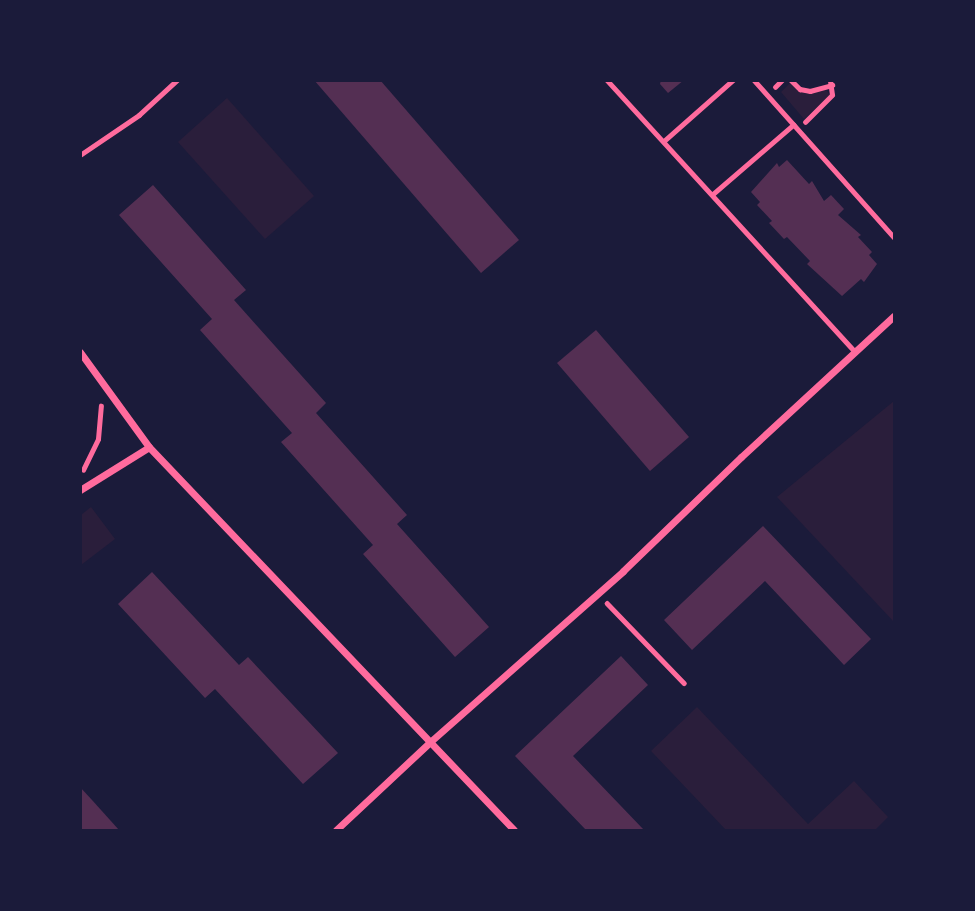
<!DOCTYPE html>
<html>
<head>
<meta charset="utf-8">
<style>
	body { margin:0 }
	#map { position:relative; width:975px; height:911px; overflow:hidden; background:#1b1b3a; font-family:Helvetica,sans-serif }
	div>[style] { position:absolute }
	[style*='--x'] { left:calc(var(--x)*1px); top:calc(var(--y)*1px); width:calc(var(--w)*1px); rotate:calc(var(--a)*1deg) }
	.green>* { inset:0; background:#2a1e3b }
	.building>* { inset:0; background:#542f53 }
	.path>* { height:4.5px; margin:-2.25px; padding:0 2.25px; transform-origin:2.25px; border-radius:2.25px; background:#ff6b9d }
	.service>* { height:4.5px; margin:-2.25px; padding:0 2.25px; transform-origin:2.25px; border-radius:2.25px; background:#ff6b9d }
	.minor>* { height:7px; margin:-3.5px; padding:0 3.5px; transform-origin:3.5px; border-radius:3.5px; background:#ff6b9d }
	span { translate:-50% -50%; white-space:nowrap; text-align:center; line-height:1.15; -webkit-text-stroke:5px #1b1b3a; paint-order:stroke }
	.frame { position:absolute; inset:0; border:82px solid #1b1b3a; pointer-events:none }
</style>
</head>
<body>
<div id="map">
	<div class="green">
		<div style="clip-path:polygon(790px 83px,806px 94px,826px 90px,830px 95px,804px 119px,781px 92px)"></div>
		<div style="clip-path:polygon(227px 98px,314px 196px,265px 239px,178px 142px)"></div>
		<div style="clip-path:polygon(894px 401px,894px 622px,777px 497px)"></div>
		<div style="clip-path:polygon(91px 507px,115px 539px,81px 565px,81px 515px)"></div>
		<div style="clip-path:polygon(697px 707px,808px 824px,854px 781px,888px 817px,875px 830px,726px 830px,651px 751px)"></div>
	</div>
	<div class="building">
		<div style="clip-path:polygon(314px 80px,380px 80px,519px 240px,481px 273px)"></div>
		<div style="clip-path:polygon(661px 80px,684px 80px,668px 93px,660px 84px)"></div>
		<div style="clip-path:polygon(787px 160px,809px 184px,812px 181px,824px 201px,831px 195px,844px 209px,838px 215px,861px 235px,858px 237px,872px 252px,869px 255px,877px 264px,864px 282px,861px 279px,842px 296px,807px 264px,810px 261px,787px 237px,784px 239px,769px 223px,772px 221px,757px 205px,760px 202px,751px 192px,777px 163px,779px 167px)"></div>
		<div style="clip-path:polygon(153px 185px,246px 290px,234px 300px,326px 403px,316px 413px,407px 515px,397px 524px,489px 627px,455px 657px,363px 554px,373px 545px,281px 442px,292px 433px,200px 330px,212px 319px,119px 215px)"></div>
		<div style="clip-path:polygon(596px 330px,689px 437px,650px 471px,557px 363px)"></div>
		<div style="clip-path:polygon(763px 526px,871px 639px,844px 665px,765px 581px,692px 650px,664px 620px)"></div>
		<div style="clip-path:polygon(152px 572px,239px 665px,248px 657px,338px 753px,303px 784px,215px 689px,205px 698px,118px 604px)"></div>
		<div style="clip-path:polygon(621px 656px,648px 685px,573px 756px,644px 830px,586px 830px,515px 756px)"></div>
		<div style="clip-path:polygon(80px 787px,92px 800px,119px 830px,80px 830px)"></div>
	</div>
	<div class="path">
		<div style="--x:791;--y:80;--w:13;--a:45"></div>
		<div style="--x:800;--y:89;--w:10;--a:11"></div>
		<div style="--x:810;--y:91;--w:23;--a:-15"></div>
		<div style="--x:775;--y:87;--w:10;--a:-45"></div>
		<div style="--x:805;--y:122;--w:38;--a:-45"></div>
		<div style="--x:832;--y:95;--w:15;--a:-98"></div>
		<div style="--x:83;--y:470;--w:34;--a:-64"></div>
		<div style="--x:98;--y:439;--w:33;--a:-85"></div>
		<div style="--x:607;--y:603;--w:111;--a:46.1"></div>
	</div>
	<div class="service">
		<div style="--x:607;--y:80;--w:368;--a:47.6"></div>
		<div style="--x:754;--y:80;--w:210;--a:48.3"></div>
		<div style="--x:664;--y:141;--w:92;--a:-41.5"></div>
		<div style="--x:80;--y:155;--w:71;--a:-34.1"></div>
		<div style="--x:139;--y:115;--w:52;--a:-42.6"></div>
		<div style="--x:713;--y:194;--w:106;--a:-40.8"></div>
	</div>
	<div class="minor">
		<div style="--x:80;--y:352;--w:117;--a:54"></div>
		<div style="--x:149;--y:447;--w:529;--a:46.38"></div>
		<div style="--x:80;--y:490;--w:81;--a:-31.9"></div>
		<div style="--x:336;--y:830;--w:129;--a:-43.1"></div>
		<div style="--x:430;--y:742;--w:258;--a:-41.5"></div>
		<div style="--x:623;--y:571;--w:164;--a:-44"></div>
		<div style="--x:741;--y:457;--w:208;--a:-42.7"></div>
	</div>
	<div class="frame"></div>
</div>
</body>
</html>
